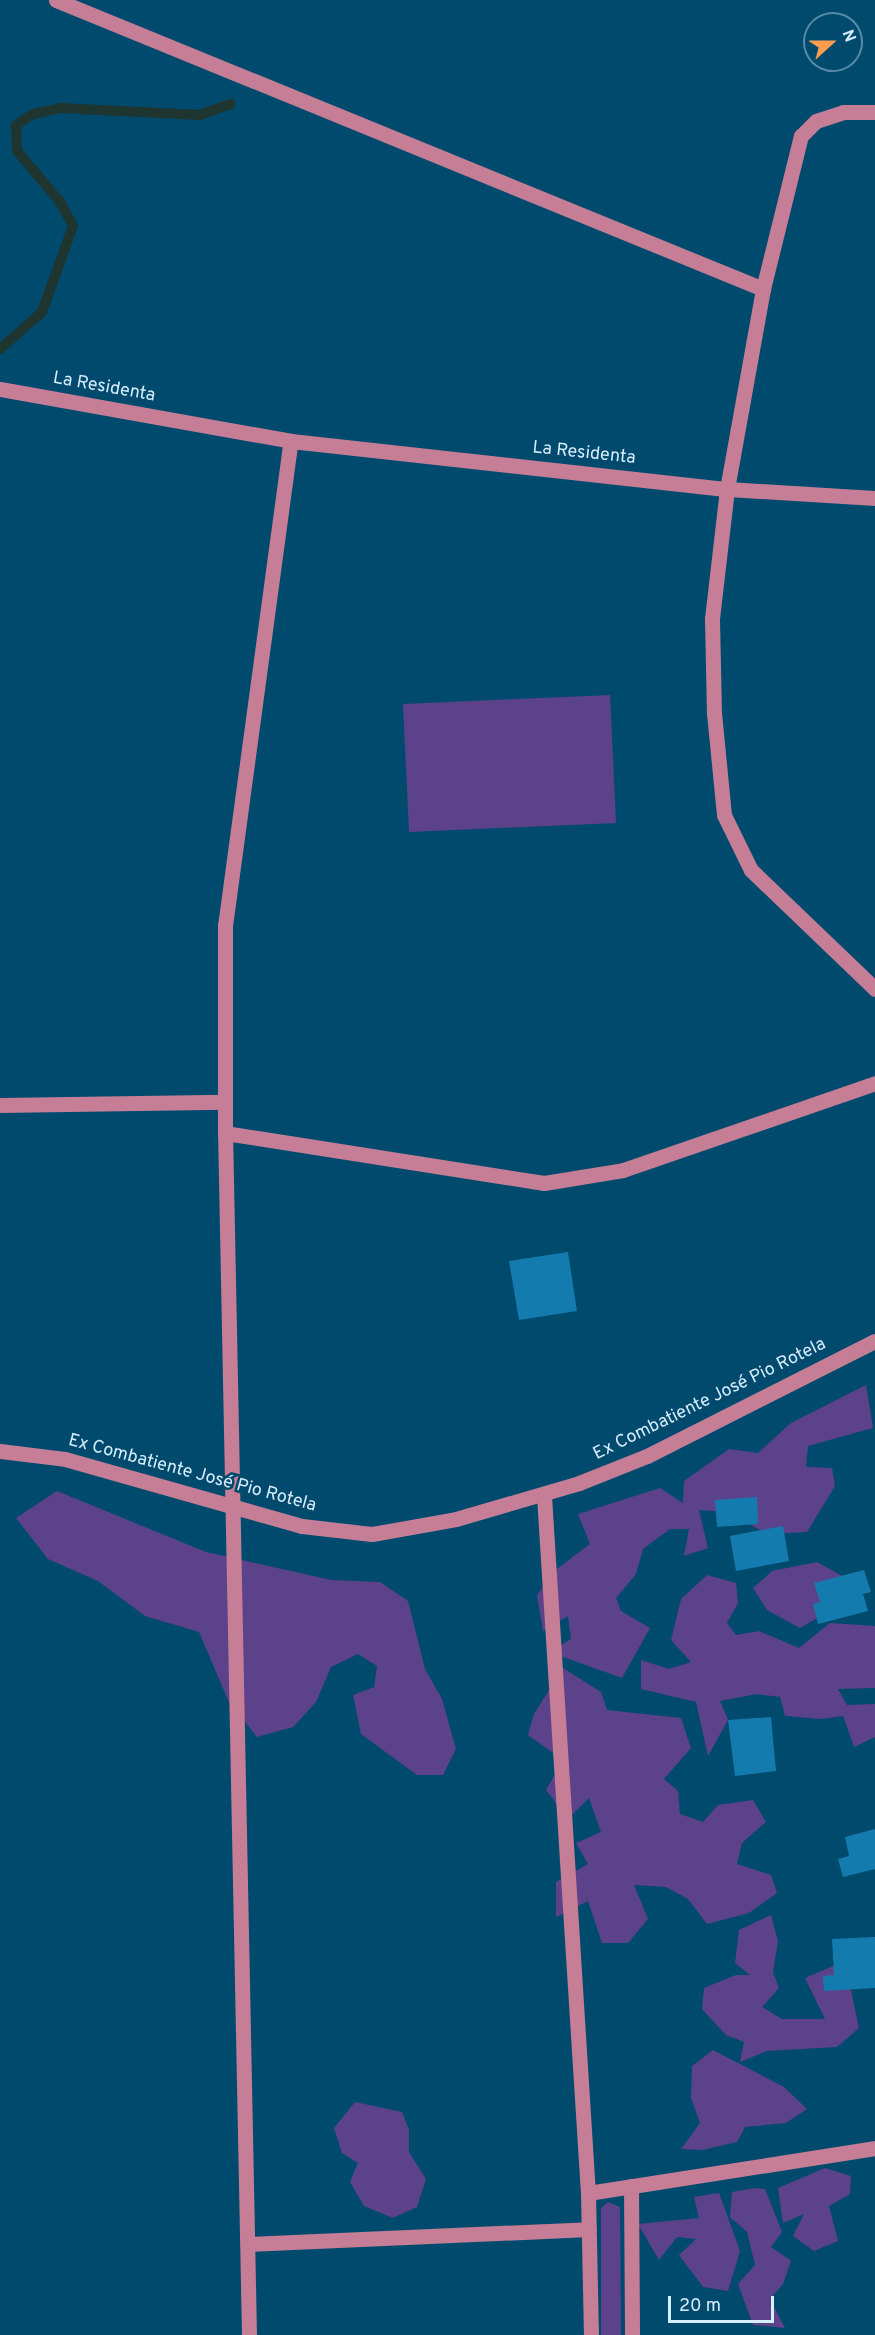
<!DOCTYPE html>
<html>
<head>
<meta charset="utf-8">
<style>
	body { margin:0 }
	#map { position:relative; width:875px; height:2335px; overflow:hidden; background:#004a6e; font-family:Overpass,sans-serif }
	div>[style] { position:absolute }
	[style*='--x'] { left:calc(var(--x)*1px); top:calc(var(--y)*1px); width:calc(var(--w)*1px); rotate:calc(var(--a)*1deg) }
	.green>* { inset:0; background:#5c428a }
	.stream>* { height:10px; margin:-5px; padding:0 5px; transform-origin:5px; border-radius:5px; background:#1f3530 }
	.building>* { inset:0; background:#147baf }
	.minor>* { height:15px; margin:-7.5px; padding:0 7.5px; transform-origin:7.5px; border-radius:7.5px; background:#c57e96 }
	span { translate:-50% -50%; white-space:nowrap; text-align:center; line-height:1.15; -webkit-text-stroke:5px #004a6e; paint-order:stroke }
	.street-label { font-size:18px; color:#d6edfd }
	.north { position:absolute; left:803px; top:12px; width:60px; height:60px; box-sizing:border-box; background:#004a6e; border:2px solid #568ba7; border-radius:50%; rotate:69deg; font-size:16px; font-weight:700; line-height:24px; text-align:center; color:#d6edfd }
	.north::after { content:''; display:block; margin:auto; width:21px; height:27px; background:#fb9e50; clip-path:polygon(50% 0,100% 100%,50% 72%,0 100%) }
	.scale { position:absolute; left:668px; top:2296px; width:106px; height:27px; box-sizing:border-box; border:3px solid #d6edfd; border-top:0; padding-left:8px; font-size:18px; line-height:21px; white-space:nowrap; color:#d6edfd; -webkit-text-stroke:4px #004a6e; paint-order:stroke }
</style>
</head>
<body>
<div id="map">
	<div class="green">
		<div style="clip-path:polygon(610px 695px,616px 823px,409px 832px,403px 704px)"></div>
		<div style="clip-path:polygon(866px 1385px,873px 1428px,808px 1446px,806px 1467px,832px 1468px,835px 1486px,807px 1532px,767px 1534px,728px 1512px,699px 1510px,708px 1548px,684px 1556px,689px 1529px,670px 1529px,643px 1549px,636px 1574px,616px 1598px,621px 1611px,650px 1628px,622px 1678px,549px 1652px,571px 1639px,568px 1616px,543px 1631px,537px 1595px,558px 1568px,590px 1544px,578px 1514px,660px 1488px,683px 1503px,684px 1481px,729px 1449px,758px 1453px,791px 1423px)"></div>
		<div style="clip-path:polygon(57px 1491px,206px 1552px,331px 1580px,380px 1582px,408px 1601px,425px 1669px,442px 1699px,456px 1749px,443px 1775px,417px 1775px,361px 1734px,353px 1695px,374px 1687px,377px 1666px,358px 1654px,331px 1667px,316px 1702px,293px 1727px,257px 1737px,228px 1700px,199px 1632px,145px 1616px,98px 1581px,48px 1559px,16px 1518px)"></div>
		<div style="clip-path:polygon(817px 1562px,844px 1577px,828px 1612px,800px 1628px,767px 1610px,753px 1588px,772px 1571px)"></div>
		<div style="clip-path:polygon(707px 1575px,736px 1583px,738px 1603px,727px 1623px,736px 1635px,759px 1631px,799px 1648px,830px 1623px,875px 1626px,875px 1688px,838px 1689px,847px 1705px,875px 1704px,875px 1737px,854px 1747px,843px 1716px,821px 1719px,785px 1716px,780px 1697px,757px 1694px,720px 1701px,728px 1720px,708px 1756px,696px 1702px,641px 1689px,641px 1660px,669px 1669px,691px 1662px,671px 1640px,681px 1599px)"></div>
		<div style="clip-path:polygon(563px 1668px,601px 1692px,607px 1710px,681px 1718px,691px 1748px,664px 1779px,678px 1791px,680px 1814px,703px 1822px,718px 1805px,753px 1800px,766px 1822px,742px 1843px,737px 1864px,771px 1875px,777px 1893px,749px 1913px,707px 1924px,688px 1899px,666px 1887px,634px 1885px,648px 1919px,628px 1943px,602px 1943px,588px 1901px,556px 1917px,556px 1882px,588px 1864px,576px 1843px,601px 1832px,589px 1798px,568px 1819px,546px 1790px,563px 1760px,528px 1735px,534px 1714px)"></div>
		<div style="clip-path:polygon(771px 1915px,778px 1941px,773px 1972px,779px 1988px,762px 2007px,782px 2019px,825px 2019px,805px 1978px,845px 1961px,859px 2028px,837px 2047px,767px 2051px,740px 2062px,744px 2042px,726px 2035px,702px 2009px,704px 1988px,736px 1975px,750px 1975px,735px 1963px,739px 1930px)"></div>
		<div style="clip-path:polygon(713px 2050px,784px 2087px,807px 2109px,786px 2123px,745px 2127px,737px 2142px,702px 2150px,681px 2149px,700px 2123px,691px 2098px,692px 2066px)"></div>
		<div style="clip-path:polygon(355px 2102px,402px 2112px,409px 2130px,409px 2152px,426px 2179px,417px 2207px,393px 2218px,364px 2206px,350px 2182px,358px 2163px,342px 2153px,334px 2128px)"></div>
		<div style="clip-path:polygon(825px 2168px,851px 2176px,850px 2194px,829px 2206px,838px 2241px,814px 2251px,793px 2236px,804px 2214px,783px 2223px,778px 2188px)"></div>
		<div style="clip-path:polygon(755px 2188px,765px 2189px,782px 2232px,771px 2247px,791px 2261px,783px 2284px,770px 2299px,785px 2328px,753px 2325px,738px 2284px,755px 2265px,747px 2232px,730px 2217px,732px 2192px)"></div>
		<div style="clip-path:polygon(719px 2193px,740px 2251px,728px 2291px,703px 2287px,679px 2255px,696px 2239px,677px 2237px,659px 2260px,638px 2224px,699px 2218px,694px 2197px)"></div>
		<div style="clip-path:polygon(608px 2202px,620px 2207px,621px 2335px,601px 2335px,601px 2208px)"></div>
	</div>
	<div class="stream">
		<div style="--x:0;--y:349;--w:56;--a:-41.4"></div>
		<div style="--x:42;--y:312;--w:91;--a:-70.2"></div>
		<div style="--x:73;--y:226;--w:26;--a:-118"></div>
		<div style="--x:61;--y:203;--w:68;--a:-130.2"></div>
		<div style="--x:17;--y:151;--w:26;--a:-92"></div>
		<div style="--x:16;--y:125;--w:20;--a:-33"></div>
		<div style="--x:33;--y:114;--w:29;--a:-12"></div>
		<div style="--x:61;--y:108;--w:139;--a:2.9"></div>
		<div style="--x:200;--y:115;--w:33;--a:-20"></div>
	</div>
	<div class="building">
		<div style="clip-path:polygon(568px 1252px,577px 1311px,519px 1320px,509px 1261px)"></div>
		<div style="clip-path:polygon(757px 1497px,758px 1524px,717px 1527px,715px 1500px)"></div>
		<div style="clip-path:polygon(783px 1526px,789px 1561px,736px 1571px,730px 1536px)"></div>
		<div style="clip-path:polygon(864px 1570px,871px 1592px,863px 1594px,868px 1611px,818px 1624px,813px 1604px,820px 1602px,814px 1583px)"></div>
		<div style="clip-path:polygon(771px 1717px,776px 1771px,735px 1776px,728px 1720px)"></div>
		<div style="clip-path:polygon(875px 1829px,875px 1869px,843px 1877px,838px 1859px,849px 1856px,845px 1837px)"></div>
		<div style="clip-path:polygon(875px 1937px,875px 1988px,824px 1991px,823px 1976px,834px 1975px,832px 1939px)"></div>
	</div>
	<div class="minor">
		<div style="--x:56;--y:0;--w:764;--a:22.23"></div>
		<div style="--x:0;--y:389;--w:296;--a:10.1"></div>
		<div style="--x:291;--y:441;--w:439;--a:6.3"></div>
		<div style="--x:727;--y:489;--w:203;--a:-79.8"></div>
		<div style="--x:763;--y:289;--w:158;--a:-76.1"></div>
		<div style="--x:801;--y:136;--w:21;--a:-45"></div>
		<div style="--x:816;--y:121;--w:28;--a:-18"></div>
		<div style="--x:843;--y:112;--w:32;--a:0"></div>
		<div style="--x:875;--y:498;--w:148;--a:-176.5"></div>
		<div style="--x:727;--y:489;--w:131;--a:96.6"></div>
		<div style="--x:712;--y:619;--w:94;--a:88.8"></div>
		<div style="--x:714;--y:713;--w:102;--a:84.4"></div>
		<div style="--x:724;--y:815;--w:61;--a:63.9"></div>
		<div style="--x:751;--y:870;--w:172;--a:43.8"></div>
		<div style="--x:0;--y:1105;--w:225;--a:-0.8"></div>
		<div style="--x:225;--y:1133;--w:323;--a:8.9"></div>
		<div style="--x:544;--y:1183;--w:80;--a:-9.3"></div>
		<div style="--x:623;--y:1170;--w:267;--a:-19"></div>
		<div style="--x:0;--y:1451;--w:65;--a:7"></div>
		<div style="--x:65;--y:1459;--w:246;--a:15.8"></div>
		<div style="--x:302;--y:1526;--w:70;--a:6.5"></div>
		<div style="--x:372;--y:1534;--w:85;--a:-10.1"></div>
		<div style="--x:456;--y:1519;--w:128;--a:-16.3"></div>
		<div style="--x:579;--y:1483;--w:73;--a:-21.7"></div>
		<div style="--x:647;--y:1456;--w:255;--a:-26.8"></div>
		<div style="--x:544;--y:1496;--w:698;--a:86.39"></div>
		<div style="--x:588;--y:2193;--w:142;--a:88.8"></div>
		<div style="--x:631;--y:2186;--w:149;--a:89.6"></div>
		<div style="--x:588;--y:2193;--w:291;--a:-8.9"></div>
		<div style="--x:248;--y:2244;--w:341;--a:-2.5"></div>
		<div style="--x:249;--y:2335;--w:1202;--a:-91.14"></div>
		<div style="--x:225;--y:1133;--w:207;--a:-90"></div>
		<div style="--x:225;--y:926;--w:489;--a:-82.3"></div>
	</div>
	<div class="street-label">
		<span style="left:104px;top:388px;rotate:10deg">La Residenta</span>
		<span style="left:584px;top:454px;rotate:6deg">La Residenta</span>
		<span style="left:710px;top:1400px;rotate:-26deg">Ex Combatiente José Pio Rotela</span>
		<span style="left:192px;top:1474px;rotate:15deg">Ex Combatiente José Pio Rotela</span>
	</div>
	<div class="north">N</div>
	<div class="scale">20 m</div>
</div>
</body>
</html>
